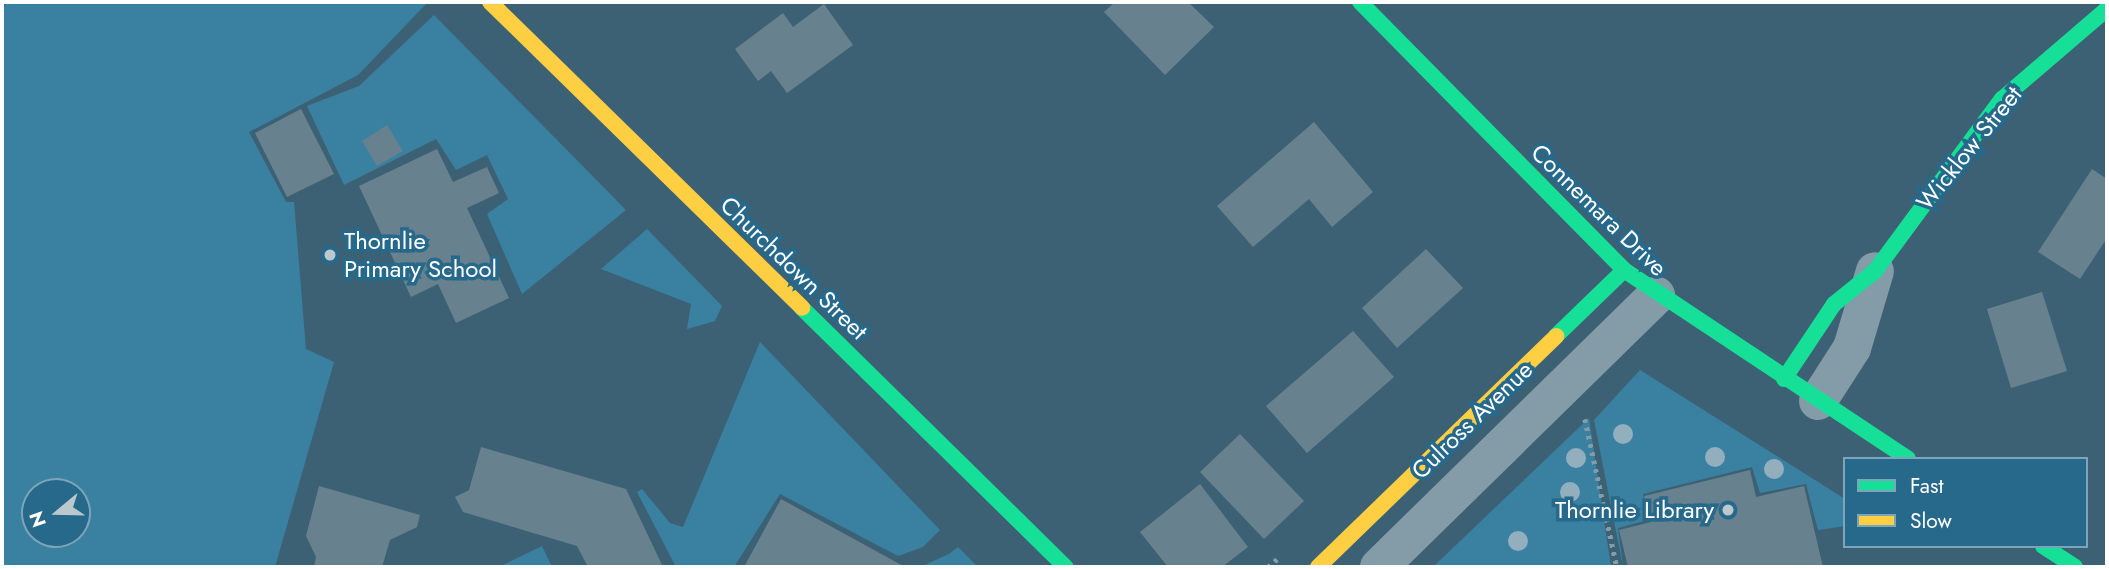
<!DOCTYPE html>
<html>
<head>
<meta charset="utf-8">
<style>
	body { margin:0 }
	#map { position:relative; width:2109px; height:569px; overflow:hidden; background:#3d6174; font-family:Jost,sans-serif }
	div>[style] { position:absolute }
	[style*='--x'] { left:calc(var(--x)*1px); top:calc(var(--y)*1px); width:calc(var(--w)*1px); rotate:calc(var(--a)*1deg) }
	.green>* { inset:0; background:#3a80a1 }
	.building>* { inset:0; background:#67818f }
	.path>* { height:4.5px; margin-top:-2.25px; transform-origin:0; background:repeating-linear-gradient(90deg,#849ca8 0 3.5px,transparent 0 8.5px) }
	.street>* { height:38px; margin:-19px; padding:0 19px; transform-origin:19px; border-radius:19px; background:#849ca8 }
	.fast>* { height:16px; margin:-8px; padding:0 8px; transform-origin:8px; border-radius:8px; background:#16e098 }
	.slow>* { height:16px; margin:-8px; padding:0 8px; transform-origin:8px; border-radius:8px; background:#ffcf43 }
	.trees>* { width:20px; height:20px; margin:-10px; border-radius:50%; background:#93afbd }
	.dots>* { width:19px; height:19px; translate:-50% -50%; box-sizing:border-box; border:4px solid #26698b; border-radius:50% }
	span { translate:-50% -50%; white-space:nowrap; text-align:center; line-height:1.15; -webkit-text-stroke:7px #26698b; paint-order:stroke }
	.street-label { font-size:24px; color:#fff }
	.poi-label { font-size:24px; color:#fff }
	.left { translate:0 -50%; text-align:left }
	.right { translate:-100% -50%; text-align:right }
	.frame { position:absolute; inset:0; border:4px solid #fff; pointer-events:none }
	.legend { position:absolute; left:1843px; top:457px; width:245px; height:91px; box-sizing:border-box; background:#26698b; border:2px solid #7da5b9; margin:0; padding:9px 12px; list-style:none; font-size:21px; color:#fff }
	.legend li { display:flex; align-items:center; gap:14px; height:35px }
	.legend b { width:35px; border:2px solid #7da5b9 }
	.north { position:absolute; left:21px; top:478px; width:70px; height:70px; box-sizing:border-box; background:#26698b; border:2px solid #7da5b9; border-radius:50%; rotate:251deg; font-size:19px; font-weight:700; line-height:28px; text-align:center; color:#fff }
	.north::after { content:''; display:block; margin:auto; width:24px; height:32px; background:#bbc8ce; clip-path:polygon(50% 0,100% 100%,50% 72%,0 100%) }
</style>
</head>
<body>
<div id="map">
	<div class="green">
		<div style="clip-path:polygon(evenodd,8px 2px,426px 4px,358px 75px,249px 132px,286px 202px,294px 202px,306px 349px,334px 362px,275px 567px,2px 567px,2px 8px,8px 2px,35px 492px,77px 492px,77px 534px,35px 534px,35px 492px)"></div>
		<div style="clip-path:polygon(434px 15px,626px 210px,522px 294px,487px 214px,508px 199px,487px 155px,456px 170px,436px 139px,344px 185px,307px 106px,359px 86px)"></div>
		<div style="clip-path:polygon(647px 229px,722px 306px,715px 321px,687px 329px,691px 304px,601px 269px)"></div>
		<div style="clip-path:polygon(760px 342px,940px 530px,923px 547px,898px 556px,780px 494px,734px 567px,676px 567px,637px 492px,642px 489px,670px 523px,683px 527px)"></div>
		<div style="clip-path:polygon(1640px 370px,1845px 499px,1845px 526px,1818px 530px,1806px 484px,1760px 493px,1752px 467px,1643px 494px,1648px 520px,1618px 528px,1623px 567px,1594px 420px)"></div>
		<div style="clip-path:polygon(1589px 418px,1611px 567px,1433px 567px)"></div>
		<div style="clip-path:polygon(542px 546px,552px 567px,499px 567px)"></div>
		<div style="clip-path:polygon(958px 547px,978px 567px,920px 567px,949px 554px)"></div>
	</div>
	<div class="building">
		<div style="clip-path:polygon(1115px 2px,1188px 2px,1214px 27px,1165px 75px,1104px 12px)"></div>
		<div style="clip-path:polygon(824px 4px,853px 45px,787px 93px,771px 71px,758px 81px,735px 49px,783px 13px,793px 27px)"></div>
		<div style="clip-path:polygon(301px 109px,334px 174px,287px 197px,255px 133px)"></div>
		<div style="clip-path:polygon(1314px 122px,1373px 192px,1332px 227px,1309px 199px,1253px 247px,1217px 206px)"></div>
		<div style="clip-path:polygon(387px 125px,403px 151px,377px 166px,362px 141px)"></div>
		<div style="clip-path:polygon(437px 149px,453px 182px,487px 167px,499px 193px,467px 208px,509px 298px,456px 323px,438px 284px,411px 297px,359px 186px)"></div>
		<div style="clip-path:polygon(2092px 169px,2107px 179px,2107px 238px,2080px 279px,2038px 252px)"></div>
		<div style="clip-path:polygon(1426px 249px,1463px 288px,1397px 348px,1362px 308px)"></div>
		<div style="clip-path:polygon(2042px 292px,2067px 371px,2011px 388px,1987px 309px)"></div>
		<div style="clip-path:polygon(1353px 331px,1394px 377px,1307px 453px,1266px 406px)"></div>
		<div style="clip-path:polygon(1240px 434px,1304px 501px,1264px 539px,1200px 472px)"></div>
		<div style="clip-path:polygon(481px 447px,626px 489px,663px 567px,588px 567px,577px 546px,463px 512px,455px 497px,469px 490px)"></div>
		<div style="clip-path:polygon(1750px 470px,1756px 497px,1804px 486px,1823px 567px,1628px 567px,1619px 530px,1651px 522px,1644px 496px)"></div>
		<div style="clip-path:polygon(1200px 484px,1248px 547px,1222px 567px,1168px 567px,1140px 532px)"></div>
		<div style="clip-path:polygon(319px 486px,420px 515px,417px 527px,390px 540px,382px 567px,314px 567px,316px 557px,306px 536px)"></div>
		<div style="clip-path:polygon(781px 499px,905px 567px,744px 567px)"></div>
	</div>
	<div class="path">
		<div style="--x:1585;--y:419;--w:151;--a:77.8"></div>
		<div style="--x:1268;--y:567;--w:15;--a:-42"></div>
	</div>
	<div class="street">
		<div style="--x:1818;--y:401;--w:63;--a:-57.3"></div>
		<div style="--x:1852;--y:348;--w:80;--a:-73.4"></div>
		<div style="--x:1379;--y:567;--w:388;--a:-44.4"></div>
	</div>
	<div class="fast">
		<div style="--x:1360;--y:2;--w:376;--a:45.4"></div>
		<div style="--x:1624;--y:270;--w:341;--a:33.6"></div>
		<div style="--x:802;--y:308;--w:370;--a:44.5"></div>
		<div style="--x:1556;--y:336;--w:95;--a:-44.1"></div>
		<div style="--x:1784;--y:379;--w:90;--a:-56.3"></div>
		<div style="--x:1834;--y:304;--w:53;--a:-38.8"></div>
		<div style="--x:1875;--y:271;--w:214;--a:-53.6"></div>
		<div style="--x:2002;--y:99;--w:138;--a:-40.6"></div>
		<div style="--x:2043;--y:546;--w:38;--a:33"></div>
	</div>
	<div class="slow">
		<div style="--x:490;--y:2;--w:437;--a:44.4"></div>
		<div style="--x:1318;--y:567;--w:332;--a:-44.1"></div>
	</div>
	<div class="trees">
		<div style="left:1623px;top:434px"></div>
		<div style="left:1715px;top:457px"></div>
		<div style="left:1576px;top:458px"></div>
		<div style="left:1774px;top:469px"></div>
		<div style="left:1570px;top:492px"></div>
		<div style="left:1518px;top:541px"></div>
	</div>
	<div class="dots">
		<div style="left:330px;top:255px;background:#bbc8ce"></div>
		<div style="left:1728px;top:510px;background:#bbc8ce"></div>
	</div>
	<div class="street-label">
		<span style="left:1969px;top:148px;rotate:-51deg">Wicklow Street</span>
		<span style="left:1599px;top:210px;rotate:44deg">Connemara Drive</span>
		<span style="left:794px;top:268px;rotate:44deg">Churchdown Street</span>
		<span style="left:1472px;top:420px;rotate:-44deg">Culross Avenue</span>
	</div>
	<div class="poi-label">
		<span class="left" style="left:344px;top:255px">Thornlie<br>Primary School</span>
		<span class="right" style="left:1714px;top:510px">Thornlie Library</span>
	</div>
	<div class="frame"></div>
	<ul class="legend">
	<li><b style="height:9px;background:#16e098"></b>Fast</li>
	<li><b style="height:9px;background:#ffcf43"></b>Slow</li>
	</ul>
	<div class="north">N</div>
</div>
</body>
</html>
